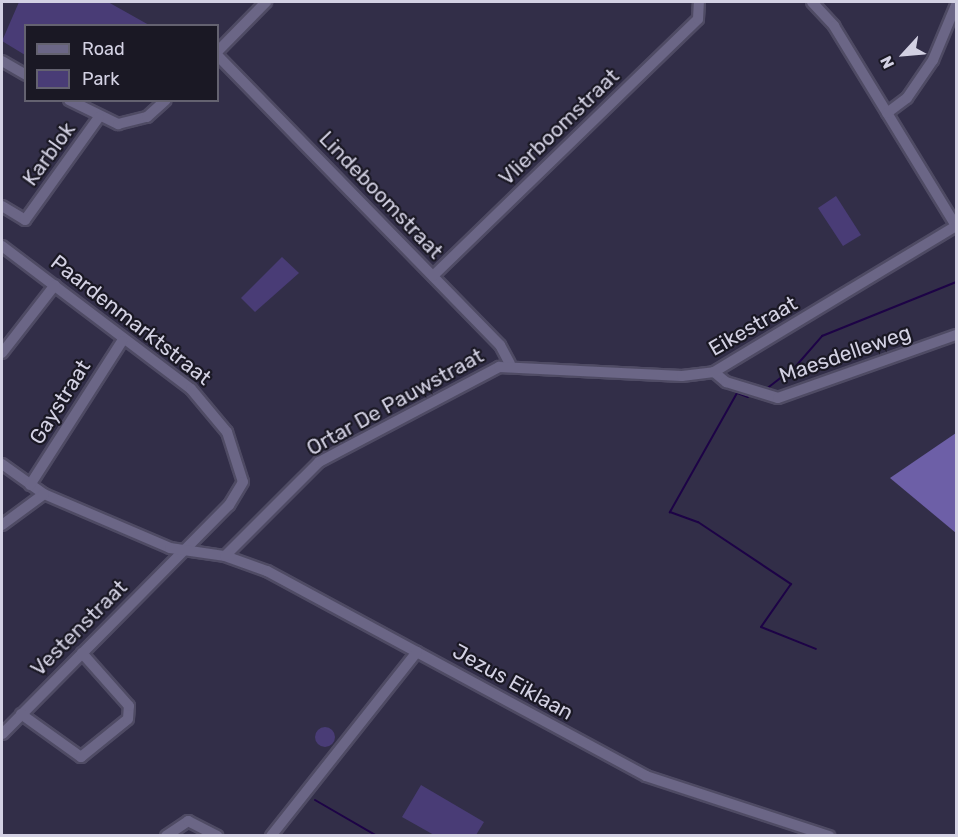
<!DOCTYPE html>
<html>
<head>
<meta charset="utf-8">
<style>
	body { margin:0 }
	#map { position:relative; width:958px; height:837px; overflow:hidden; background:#322e48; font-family:Rubik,sans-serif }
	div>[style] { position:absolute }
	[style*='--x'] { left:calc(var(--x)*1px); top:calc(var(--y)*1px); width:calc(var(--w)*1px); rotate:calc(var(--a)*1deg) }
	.green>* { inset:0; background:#493c76 }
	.round { border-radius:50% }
	.forest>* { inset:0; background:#6d5fa7 }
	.stream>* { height:2px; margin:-1px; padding:0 1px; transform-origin:1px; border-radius:1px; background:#1d0346 }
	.roads { filter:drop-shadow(2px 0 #4f4b64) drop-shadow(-2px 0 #4f4b64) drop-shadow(0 2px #4f4b64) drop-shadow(0 -2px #4f4b64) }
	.minor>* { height:10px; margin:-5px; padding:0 5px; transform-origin:5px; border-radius:5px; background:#6b6686 }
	span { translate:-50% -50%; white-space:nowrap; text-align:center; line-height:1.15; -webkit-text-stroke:4.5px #1a1824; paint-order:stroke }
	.street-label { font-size:21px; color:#d3d1e3 }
	.frame { position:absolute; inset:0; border:3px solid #d3d1e3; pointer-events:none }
	.legend { position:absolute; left:24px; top:24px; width:195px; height:78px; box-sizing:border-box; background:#1a1824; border:2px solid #646270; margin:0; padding:8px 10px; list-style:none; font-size:18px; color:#d3d1e3 }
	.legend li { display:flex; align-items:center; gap:12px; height:30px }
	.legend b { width:30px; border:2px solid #646270 }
	.north { position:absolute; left:874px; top:24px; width:60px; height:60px; -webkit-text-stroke:4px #1a1824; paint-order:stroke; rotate:244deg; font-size:16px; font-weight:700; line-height:24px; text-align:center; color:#d3d1e3 }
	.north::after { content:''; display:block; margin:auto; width:21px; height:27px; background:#d3d1e3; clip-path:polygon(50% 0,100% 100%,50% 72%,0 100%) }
</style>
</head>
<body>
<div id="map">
	<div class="green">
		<div style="clip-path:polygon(19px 2px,108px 2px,149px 25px,26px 26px,25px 55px,2px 41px)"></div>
		<div style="clip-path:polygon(836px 196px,861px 235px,843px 246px,818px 208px)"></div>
		<div style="clip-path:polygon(282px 257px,299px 273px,255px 312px,241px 298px)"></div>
		<div class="round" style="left:315px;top:727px;width:20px;height:20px"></div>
		<div style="clip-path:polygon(421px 785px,484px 822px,476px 835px,434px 835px,402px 817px)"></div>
	</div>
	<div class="forest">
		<div style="clip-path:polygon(956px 433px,956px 533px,890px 478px)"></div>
	</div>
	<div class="stream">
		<div style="--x:765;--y:390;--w:39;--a:-38"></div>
		<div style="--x:796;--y:366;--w:40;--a:-49"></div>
		<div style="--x:822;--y:336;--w:144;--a:-21.9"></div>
		<div style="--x:748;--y:397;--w:12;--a:-160"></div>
		<div style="--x:737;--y:393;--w:137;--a:119.4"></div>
		<div style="--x:670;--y:512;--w:30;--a:20"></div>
		<div style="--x:698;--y:522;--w:112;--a:33.7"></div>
		<div style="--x:791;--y:584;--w:52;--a:124.9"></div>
		<div style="--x:761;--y:627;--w:59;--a:21.8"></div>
		<div style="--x:315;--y:800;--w:72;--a:30.1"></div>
	</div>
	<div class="roads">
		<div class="minor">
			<div style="--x:812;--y:2;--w:33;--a:47"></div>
			<div style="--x:834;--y:26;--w:234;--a:58.6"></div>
			<div style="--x:218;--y:51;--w:69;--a:-45.6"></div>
			<div style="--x:218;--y:56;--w:404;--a:45.7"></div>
			<div style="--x:500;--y:345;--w:21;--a:62"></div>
			<div style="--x:2;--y:61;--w:28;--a:30"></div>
			<div style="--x:69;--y:100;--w:55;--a:26.1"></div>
			<div style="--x:118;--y:124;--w:30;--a:-14"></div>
			<div style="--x:147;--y:117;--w:25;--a:-42"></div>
			<div style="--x:887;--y:113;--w:25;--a:-37"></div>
			<div style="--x:907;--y:98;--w:46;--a:-55.6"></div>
			<div style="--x:933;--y:60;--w:60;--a:-67.3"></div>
			<div style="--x:2;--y:206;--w:27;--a:31"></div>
			<div style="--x:25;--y:220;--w:127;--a:-54.3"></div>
			<div style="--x:2;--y:246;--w:237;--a:37.1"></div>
			<div style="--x:191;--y:389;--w:56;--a:50.1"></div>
			<div style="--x:227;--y:432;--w:52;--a:72.3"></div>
			<div style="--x:243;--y:482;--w:27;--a:121"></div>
			<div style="--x:229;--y:505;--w:322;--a:134.7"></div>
			<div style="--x:433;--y:276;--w:369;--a:-44.1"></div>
			<div style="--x:698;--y:19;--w:17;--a:-87"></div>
			<div style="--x:2;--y:353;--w:86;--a:-52.1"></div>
			<div style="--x:714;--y:372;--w:16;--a:40"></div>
			<div style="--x:726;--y:382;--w:54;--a:17.1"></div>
			<div style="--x:778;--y:398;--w:189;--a:-19.5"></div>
			<div style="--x:2;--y:464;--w:52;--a:35.5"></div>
			<div style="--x:44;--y:494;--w:137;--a:23.2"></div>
			<div style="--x:170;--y:548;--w:56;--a:8.3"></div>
			<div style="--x:225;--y:556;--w:45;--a:19.7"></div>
			<div style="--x:267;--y:571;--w:431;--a:28.4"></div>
			<div style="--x:646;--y:776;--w:193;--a:18.2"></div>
			<div style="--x:30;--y:485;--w:171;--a:-57.4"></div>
			<div style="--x:2;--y:525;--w:52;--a:-36.4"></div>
			<div style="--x:225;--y:556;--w:133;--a:-45"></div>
			<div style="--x:319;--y:462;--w:204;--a:-27.8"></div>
			<div style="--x:499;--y:367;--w:183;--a:2.8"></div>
			<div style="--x:682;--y:376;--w:32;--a:-7"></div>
			<div style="--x:714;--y:372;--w:283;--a:-31.1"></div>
			<div style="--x:21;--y:714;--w:74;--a:35.6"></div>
			<div style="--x:81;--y:757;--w:60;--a:-39"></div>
			<div style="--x:128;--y:719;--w:13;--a:-86"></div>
			<div style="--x:129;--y:706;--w:71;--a:-131.6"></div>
			<div style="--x:166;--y:836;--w:27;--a:-34"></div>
			<div style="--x:188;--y:821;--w:33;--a:27"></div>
			<div style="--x:271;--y:836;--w:235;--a:-51.6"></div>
		</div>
	</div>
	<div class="street-label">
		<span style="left:559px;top:127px;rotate:-44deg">Vlierboomstraat</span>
		<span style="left:49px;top:154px;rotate:-54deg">Karblok</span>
		<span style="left:381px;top:195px;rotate:46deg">Lindeboomstraat</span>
		<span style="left:131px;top:320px;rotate:38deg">Paardenmarktstraat</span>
		<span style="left:753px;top:326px;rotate:-30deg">Eikestraat</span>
		<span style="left:845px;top:354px;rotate:-19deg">Maesdelleweg</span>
		<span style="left:60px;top:402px;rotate:-58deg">Gaystraat</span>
		<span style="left:395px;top:402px;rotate:-29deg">Ortar De Pauwstraat</span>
		<span style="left:79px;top:628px;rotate:-45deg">Vestenstraat</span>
		<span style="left:513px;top:682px;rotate:29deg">Jezus Eiklaan</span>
	</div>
	<div class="frame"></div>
	<ul class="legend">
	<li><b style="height:8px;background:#6b6686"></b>Road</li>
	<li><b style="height:16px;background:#493c76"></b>Park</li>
	</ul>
	<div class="north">N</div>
</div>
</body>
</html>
